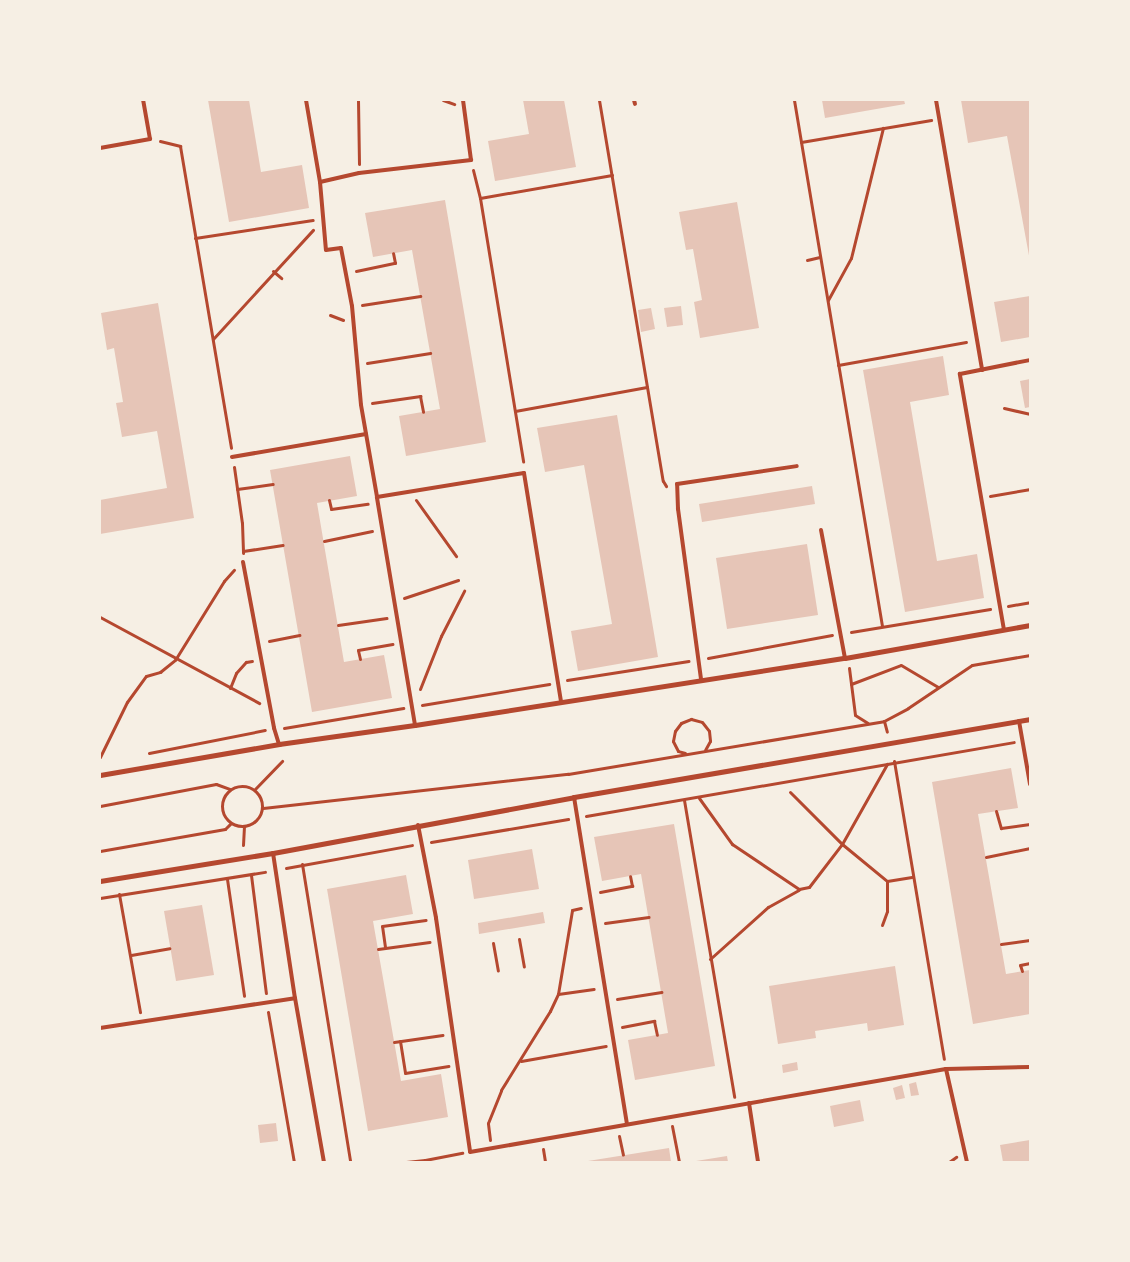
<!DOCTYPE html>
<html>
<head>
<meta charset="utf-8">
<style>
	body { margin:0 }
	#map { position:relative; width:1130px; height:1262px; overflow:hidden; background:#f6efe4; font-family:"PT Sans Narrow",sans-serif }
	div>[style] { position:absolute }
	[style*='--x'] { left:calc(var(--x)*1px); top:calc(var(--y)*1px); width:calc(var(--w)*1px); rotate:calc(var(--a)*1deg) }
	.building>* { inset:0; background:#e6c5b7 }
	.path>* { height:3px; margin:-1.5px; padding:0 1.5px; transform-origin:1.5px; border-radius:1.5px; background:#b5482f }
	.path>.ring { margin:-1.5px; padding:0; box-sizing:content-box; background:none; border:3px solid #b5482f; border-radius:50% }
	.service>* { height:4px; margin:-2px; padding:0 2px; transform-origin:2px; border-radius:2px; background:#b5482f }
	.minor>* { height:5px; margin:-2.5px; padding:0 2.5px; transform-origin:2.5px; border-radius:2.5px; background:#b5482f }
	span { translate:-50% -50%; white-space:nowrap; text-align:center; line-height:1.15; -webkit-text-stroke:4.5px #f6efe4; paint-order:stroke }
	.frame { position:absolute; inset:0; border:101px solid #f6efe4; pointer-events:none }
</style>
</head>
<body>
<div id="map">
	<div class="building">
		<div style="clip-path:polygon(208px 100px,249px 100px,261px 172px,302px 165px,309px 208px,229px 222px)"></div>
		<div style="clip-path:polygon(523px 100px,564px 100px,576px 167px,495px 181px,488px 141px,529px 134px)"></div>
		<div style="clip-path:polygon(822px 100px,904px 100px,905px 104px,825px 118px)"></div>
		<div style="clip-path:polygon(961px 100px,1030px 100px,1030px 261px,1007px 136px,968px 143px)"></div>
		<div style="clip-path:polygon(445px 200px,486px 442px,406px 456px,399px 416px,440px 409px,412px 250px,373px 257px,365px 213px)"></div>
		<div style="clip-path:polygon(737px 202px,759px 328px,700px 338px,694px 302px,702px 300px,693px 249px,686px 250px,679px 212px)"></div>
		<div style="clip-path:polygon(1030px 296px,1030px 337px,1001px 342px,994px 302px)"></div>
		<div style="clip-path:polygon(158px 303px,194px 518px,100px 534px,100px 500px,167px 488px,157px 431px,122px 437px,116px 403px,123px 402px,114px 348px,107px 350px,101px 313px)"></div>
		<div style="clip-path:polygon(681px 306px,683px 325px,667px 327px,664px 308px)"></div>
		<div style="clip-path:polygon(651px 308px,655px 329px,641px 332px,638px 310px)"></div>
		<div style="clip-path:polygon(943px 356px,949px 395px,910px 402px,937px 561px,977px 554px,984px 598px,905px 612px,863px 370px)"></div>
		<div style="clip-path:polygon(1030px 379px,1030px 407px,1025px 408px,1020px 381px)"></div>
		<div style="clip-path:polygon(617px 415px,658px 657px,578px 671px,571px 631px,612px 624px,584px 465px,545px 472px,537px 428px)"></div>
		<div style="clip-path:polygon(350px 456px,357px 496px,317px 503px,344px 662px,384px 655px,392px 698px,312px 712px,270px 470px)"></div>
		<div style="clip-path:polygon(812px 486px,815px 504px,702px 522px,699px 504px)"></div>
		<div style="clip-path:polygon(807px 544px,818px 615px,727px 629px,716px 558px)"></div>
		<div style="clip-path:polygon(1011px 768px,1018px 808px,978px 814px,1006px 974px,1030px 970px,1030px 1014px,973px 1024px,932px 782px)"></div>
		<div style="clip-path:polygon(674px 824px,715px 1066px,635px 1080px,628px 1040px,668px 1033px,641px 874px,602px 881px,594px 837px)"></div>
		<div style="clip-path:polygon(532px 849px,539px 889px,474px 899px,468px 860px)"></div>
		<div style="clip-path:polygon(406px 875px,413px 914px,373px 921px,401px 1081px,441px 1074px,448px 1117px,368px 1131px,327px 889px)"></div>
		<div style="clip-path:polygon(202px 905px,214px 975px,176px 981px,164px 911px)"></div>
		<div style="clip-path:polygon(543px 912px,545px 923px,479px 934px,478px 923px)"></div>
		<div style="clip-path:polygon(895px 966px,904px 1025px,868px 1031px,867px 1023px,815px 1031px,816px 1038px,778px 1044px,769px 986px)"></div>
		<div style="clip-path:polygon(797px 1062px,798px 1070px,783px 1073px,782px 1065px)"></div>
		<div style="clip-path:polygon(916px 1082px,919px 1095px,911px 1096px,909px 1084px)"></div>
		<div style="clip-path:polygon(902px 1085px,905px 1098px,896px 1100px,893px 1088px)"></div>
		<div style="clip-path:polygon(860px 1100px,864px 1121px,834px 1127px,830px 1106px)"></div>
		<div style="clip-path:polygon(276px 1123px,278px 1141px,260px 1143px,258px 1125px)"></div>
		<div style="clip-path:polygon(1030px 1140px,1030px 1162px,1003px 1162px,1000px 1145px)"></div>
		<div style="clip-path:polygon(669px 1148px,671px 1162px,588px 1162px,588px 1161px)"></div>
		<div style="clip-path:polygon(727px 1156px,728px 1162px,696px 1162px,696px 1161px)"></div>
	</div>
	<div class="path">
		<div style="--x:358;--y:100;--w:64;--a:89.1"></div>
		<div style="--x:443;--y:100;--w:12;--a:20"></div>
		<div style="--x:599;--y:100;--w:386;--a:80.5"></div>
		<div style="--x:663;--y:481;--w:6;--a:59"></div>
		<div style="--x:794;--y:100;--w:533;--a:80.5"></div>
		<div style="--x:160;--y:141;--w:21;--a:14"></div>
		<div style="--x:180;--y:146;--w:306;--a:80.4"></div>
		<div style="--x:801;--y:142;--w:132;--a:-9.6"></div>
		<div style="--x:473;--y:170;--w:29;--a:76"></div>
		<div style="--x:480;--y:198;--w:267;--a:80.7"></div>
		<div style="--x:480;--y:198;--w:134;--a:-9.9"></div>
		<div style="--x:195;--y:238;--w:119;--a:-8.7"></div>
		<div style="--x:807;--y:260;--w:13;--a:-13"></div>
		<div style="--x:273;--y:271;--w:11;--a:41"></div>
		<div style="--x:356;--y:271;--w:40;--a:-12"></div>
		<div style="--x:395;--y:263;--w:10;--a:-101"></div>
		<div style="--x:828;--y:300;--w:48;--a:-61.3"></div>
		<div style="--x:851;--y:258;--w:134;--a:-76.2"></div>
		<div style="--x:362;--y:305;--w:59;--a:-8.8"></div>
		<div style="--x:330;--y:315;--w:14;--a:21"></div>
		<div style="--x:213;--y:339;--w:148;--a:-47.5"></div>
		<div style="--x:367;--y:363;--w:64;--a:-9"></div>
		<div style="--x:838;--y:365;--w:130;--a:-10.2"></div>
		<div style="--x:372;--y:403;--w:49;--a:-8.3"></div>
		<div style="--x:420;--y:396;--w:16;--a:79"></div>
		<div style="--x:1004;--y:408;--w:27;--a:13"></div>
		<div style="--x:515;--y:411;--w:134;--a:-10.3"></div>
		<div style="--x:234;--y:467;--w:57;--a:81.9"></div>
		<div style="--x:242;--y:523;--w:30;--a:88"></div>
		<div style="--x:237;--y:489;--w:36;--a:-8"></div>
		<div style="--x:990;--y:496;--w:41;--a:-9.9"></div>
		<div style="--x:329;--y:500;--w:9;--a:77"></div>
		<div style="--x:331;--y:509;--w:37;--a:-8"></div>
		<div style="--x:416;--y:500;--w:69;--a:54.5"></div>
		<div style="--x:324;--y:541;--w:49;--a:-11.8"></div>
		<div style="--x:243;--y:551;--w:40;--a:-8.5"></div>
		<div style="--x:404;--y:598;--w:57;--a:-18.4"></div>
		<div style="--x:1008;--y:606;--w:22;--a:-10"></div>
		<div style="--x:100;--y:617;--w:181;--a:28.4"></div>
		<div style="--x:338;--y:625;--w:49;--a:-8.1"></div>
		<div style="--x:851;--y:632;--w:141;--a:-9.4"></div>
		<div style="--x:269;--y:641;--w:31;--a:-11"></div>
		<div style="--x:708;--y:658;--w:126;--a:-10.5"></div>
		<div style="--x:360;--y:659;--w:9;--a:-103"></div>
		<div style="--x:358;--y:650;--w:35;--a:-10"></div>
		<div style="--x:849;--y:668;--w:47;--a:82.7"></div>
		<div style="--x:855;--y:715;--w:15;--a:32"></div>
		<div style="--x:567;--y:680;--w:123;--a:-8.9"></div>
		<div style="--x:851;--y:684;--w:53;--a:-20.8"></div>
		<div style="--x:901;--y:665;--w:43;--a:30.7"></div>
		<div style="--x:230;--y:688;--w:16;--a:-68"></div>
		<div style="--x:236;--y:673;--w:15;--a:-48"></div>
		<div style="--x:246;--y:662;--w:6;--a:-9"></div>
		<div style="--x:420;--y:689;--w:57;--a:-68.4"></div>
		<div style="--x:441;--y:636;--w:51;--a:-62.9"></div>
		<div style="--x:422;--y:705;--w:129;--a:-9.4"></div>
		<div style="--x:884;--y:721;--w:11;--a:75"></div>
		<div style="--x:284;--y:728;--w:121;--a:-9.5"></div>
		<div style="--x:149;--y:753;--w:118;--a:-11.2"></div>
		<div style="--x:685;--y:753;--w:7;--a:-164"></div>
		<div style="--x:678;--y:751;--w:11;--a:-117"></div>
		<div style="--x:673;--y:741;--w:10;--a:-79"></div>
		<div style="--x:675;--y:731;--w:10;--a:-53"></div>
		<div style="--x:681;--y:723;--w:11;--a:-22"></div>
		<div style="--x:691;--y:719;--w:11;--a:15"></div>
		<div style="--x:702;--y:722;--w:11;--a:52"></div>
		<div style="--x:709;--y:731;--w:10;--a:84"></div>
		<div style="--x:710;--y:741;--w:10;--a:119"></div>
		<div style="--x:100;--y:757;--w:61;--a:-63.9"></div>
		<div style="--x:127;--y:702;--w:32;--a:-54"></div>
		<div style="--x:146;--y:676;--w:15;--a:-16"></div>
		<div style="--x:160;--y:672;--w:19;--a:-39"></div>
		<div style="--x:175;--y:660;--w:93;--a:-58.2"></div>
		<div style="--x:224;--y:581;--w:15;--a:-48"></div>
		<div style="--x:894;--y:761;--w:302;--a:80.5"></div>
		<div class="ring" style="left:222px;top:786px;width:37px;height:37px"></div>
		<div style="--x:255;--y:789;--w:39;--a:-46"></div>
		<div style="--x:790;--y:792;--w:74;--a:45"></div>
		<div style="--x:842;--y:844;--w:58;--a:39.4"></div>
		<div style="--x:887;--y:881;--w:25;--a:-9"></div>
		<div style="--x:699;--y:798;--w:57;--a:54.3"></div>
		<div style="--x:732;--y:844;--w:81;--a:33.9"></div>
		<div style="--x:799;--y:889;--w:10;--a:-11"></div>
		<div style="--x:809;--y:887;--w:54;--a:-52.5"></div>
		<div style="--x:842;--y:844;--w:92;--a:-60.6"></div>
		<div style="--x:684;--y:800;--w:301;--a:80.4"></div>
		<div style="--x:100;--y:806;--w:118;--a:-10.7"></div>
		<div style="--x:216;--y:784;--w:15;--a:20"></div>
		<div style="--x:263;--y:808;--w:307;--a:-6.4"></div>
		<div style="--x:568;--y:774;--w:320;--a:-9.5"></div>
		<div style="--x:884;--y:721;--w:27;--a:-28"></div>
		<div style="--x:908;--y:708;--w:77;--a:-33.9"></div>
		<div style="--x:972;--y:665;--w:59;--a:-9.8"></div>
		<div style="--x:996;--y:811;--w:18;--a:74"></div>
		<div style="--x:1001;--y:828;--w:29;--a:-8"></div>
		<div style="--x:586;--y:816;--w:434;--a:-9.8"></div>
		<div style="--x:431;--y:842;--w:139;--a:-9.5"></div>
		<div style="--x:243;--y:845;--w:19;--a:-87"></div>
		<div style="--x:100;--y:851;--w:127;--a:-10"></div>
		<div style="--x:225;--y:829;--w:8;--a:-45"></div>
		<div style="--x:986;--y:857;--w:45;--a:-11.6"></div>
		<div style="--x:302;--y:864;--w:302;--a:80.8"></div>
		<div style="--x:286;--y:868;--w:128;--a:-10.3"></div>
		<div style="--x:251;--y:875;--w:119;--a:82.8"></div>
		<div style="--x:227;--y:879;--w:118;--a:81.7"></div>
		<div style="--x:600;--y:892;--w:33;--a:-11"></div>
		<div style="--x:632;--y:886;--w:10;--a:-101"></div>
		<div style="--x:119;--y:894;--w:120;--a:79.9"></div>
		<div style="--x:100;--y:898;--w:167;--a:-9"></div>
		<div style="--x:605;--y:923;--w:44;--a:-7.8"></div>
		<div style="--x:882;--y:925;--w:15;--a:-70"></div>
		<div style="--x:887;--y:911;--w:30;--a:-90"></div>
		<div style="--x:519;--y:939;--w:28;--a:80"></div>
		<div style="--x:493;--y:943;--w:28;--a:80"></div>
		<div style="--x:1001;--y:944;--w:29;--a:-8"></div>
		<div style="--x:385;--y:947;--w:21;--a:-98"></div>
		<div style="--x:382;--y:926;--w:44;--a:-7.8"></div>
		<div style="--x:378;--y:949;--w:52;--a:-7.7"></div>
		<div style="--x:131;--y:955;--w:39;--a:-10"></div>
		<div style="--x:710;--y:959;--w:78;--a:-41.9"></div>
		<div style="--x:768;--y:907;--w:35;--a:-29"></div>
		<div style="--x:1022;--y:971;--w:6;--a:-108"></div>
		<div style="--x:1020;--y:965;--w:10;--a:-11"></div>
		<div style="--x:558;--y:994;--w:36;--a:-8"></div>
		<div style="--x:617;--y:999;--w:45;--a:-9"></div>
		<div style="--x:268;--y:1012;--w:152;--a:80.2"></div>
		<div style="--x:622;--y:1027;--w:33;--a:-11"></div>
		<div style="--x:654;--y:1021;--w:14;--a:78"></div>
		<div style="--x:400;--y:1041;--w:32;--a:81"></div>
		<div style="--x:405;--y:1073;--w:44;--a:-9.2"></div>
		<div style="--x:394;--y:1042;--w:49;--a:-8.3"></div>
		<div style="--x:521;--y:1061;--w:86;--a:-10"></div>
		<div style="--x:672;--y:1126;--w:37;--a:79"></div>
		<div style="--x:619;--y:1136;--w:19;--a:78"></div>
		<div style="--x:490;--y:1140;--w:17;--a:-97"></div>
		<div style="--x:488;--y:1123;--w:35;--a:-68"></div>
		<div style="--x:501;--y:1090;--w:93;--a:-58.2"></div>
		<div style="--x:550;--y:1011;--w:19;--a:-65"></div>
		<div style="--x:558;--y:994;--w:85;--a:-80.5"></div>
		<div style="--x:572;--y:910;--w:9;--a:-13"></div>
		<div style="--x:543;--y:1149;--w:13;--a:81"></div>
		<div style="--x:406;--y:1162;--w:19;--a:-6"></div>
		<div style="--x:426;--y:1162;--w:2;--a:-117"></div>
		<div style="--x:425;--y:1160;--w:38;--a:-11"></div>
		<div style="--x:949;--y:1162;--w:9;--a:-36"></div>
	</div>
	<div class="service">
		<div style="--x:306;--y:100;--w:83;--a:80.3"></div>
		<div style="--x:320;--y:182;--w:40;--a:-13"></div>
		<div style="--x:359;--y:173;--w:113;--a:-6.6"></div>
		<div style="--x:471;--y:160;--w:61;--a:-97.6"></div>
		<div style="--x:634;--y:100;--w:4;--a:76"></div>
		<div style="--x:936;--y:100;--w:274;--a:80.3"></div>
		<div style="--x:100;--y:148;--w:51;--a:-10.2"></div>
		<div style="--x:150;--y:139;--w:40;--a:-100"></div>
		<div style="--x:320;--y:182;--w:68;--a:85"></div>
		<div style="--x:326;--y:250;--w:15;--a:-8"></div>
		<div style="--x:341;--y:248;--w:59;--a:79.3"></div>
		<div style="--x:352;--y:306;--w:99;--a:84.8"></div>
		<div style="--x:361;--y:405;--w:93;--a:80.1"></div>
		<div style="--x:232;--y:457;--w:136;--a:-9.7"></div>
		<div style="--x:821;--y:530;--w:130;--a:79.4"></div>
		<div style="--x:243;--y:562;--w:169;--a:79.4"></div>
		<div style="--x:274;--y:728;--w:17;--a:73"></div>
		<div style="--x:1004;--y:630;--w:260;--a:-99.8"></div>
		<div style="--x:960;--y:374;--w:71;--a:-11.3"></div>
		<div style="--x:701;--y:679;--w:172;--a:-97.7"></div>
		<div style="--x:678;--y:509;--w:25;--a:-92"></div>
		<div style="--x:677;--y:484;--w:121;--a:-8.5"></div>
		<div style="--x:1019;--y:721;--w:64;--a:80.1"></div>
		<div style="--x:415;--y:725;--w:231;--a:-99.5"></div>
		<div style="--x:377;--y:497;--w:149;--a:-9.3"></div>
		<div style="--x:524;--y:473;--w:231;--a:80.8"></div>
		<div style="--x:574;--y:797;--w:330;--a:80.8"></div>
		<div style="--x:418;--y:825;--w:95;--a:79"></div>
		<div style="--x:436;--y:918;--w:236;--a:81.7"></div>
		<div style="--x:470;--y:1152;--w:483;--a:-9.9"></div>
		<div style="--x:946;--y:1069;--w:84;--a:-1.4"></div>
		<div style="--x:273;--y:853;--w:147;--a:81.4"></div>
		<div style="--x:295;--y:998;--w:167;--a:80"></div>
		<div style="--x:100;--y:1028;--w:197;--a:-8.7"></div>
		<div style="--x:946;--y:1069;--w:95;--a:77.3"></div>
		<div style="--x:749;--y:1103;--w:60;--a:81.3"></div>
	</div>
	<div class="minor">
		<div style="--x:100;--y:775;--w:182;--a:-9.8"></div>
		<div style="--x:279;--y:744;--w:137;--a:-8"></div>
		<div style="--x:415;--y:725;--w:435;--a:-8.9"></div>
		<div style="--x:845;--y:658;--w:188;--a:-10.1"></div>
		<div style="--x:100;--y:881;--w:175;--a:-9.2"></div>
		<div style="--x:273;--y:853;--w:306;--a:-10.5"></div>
		<div style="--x:574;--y:797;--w:463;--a:-9.7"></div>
	</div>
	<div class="frame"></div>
</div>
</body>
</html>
